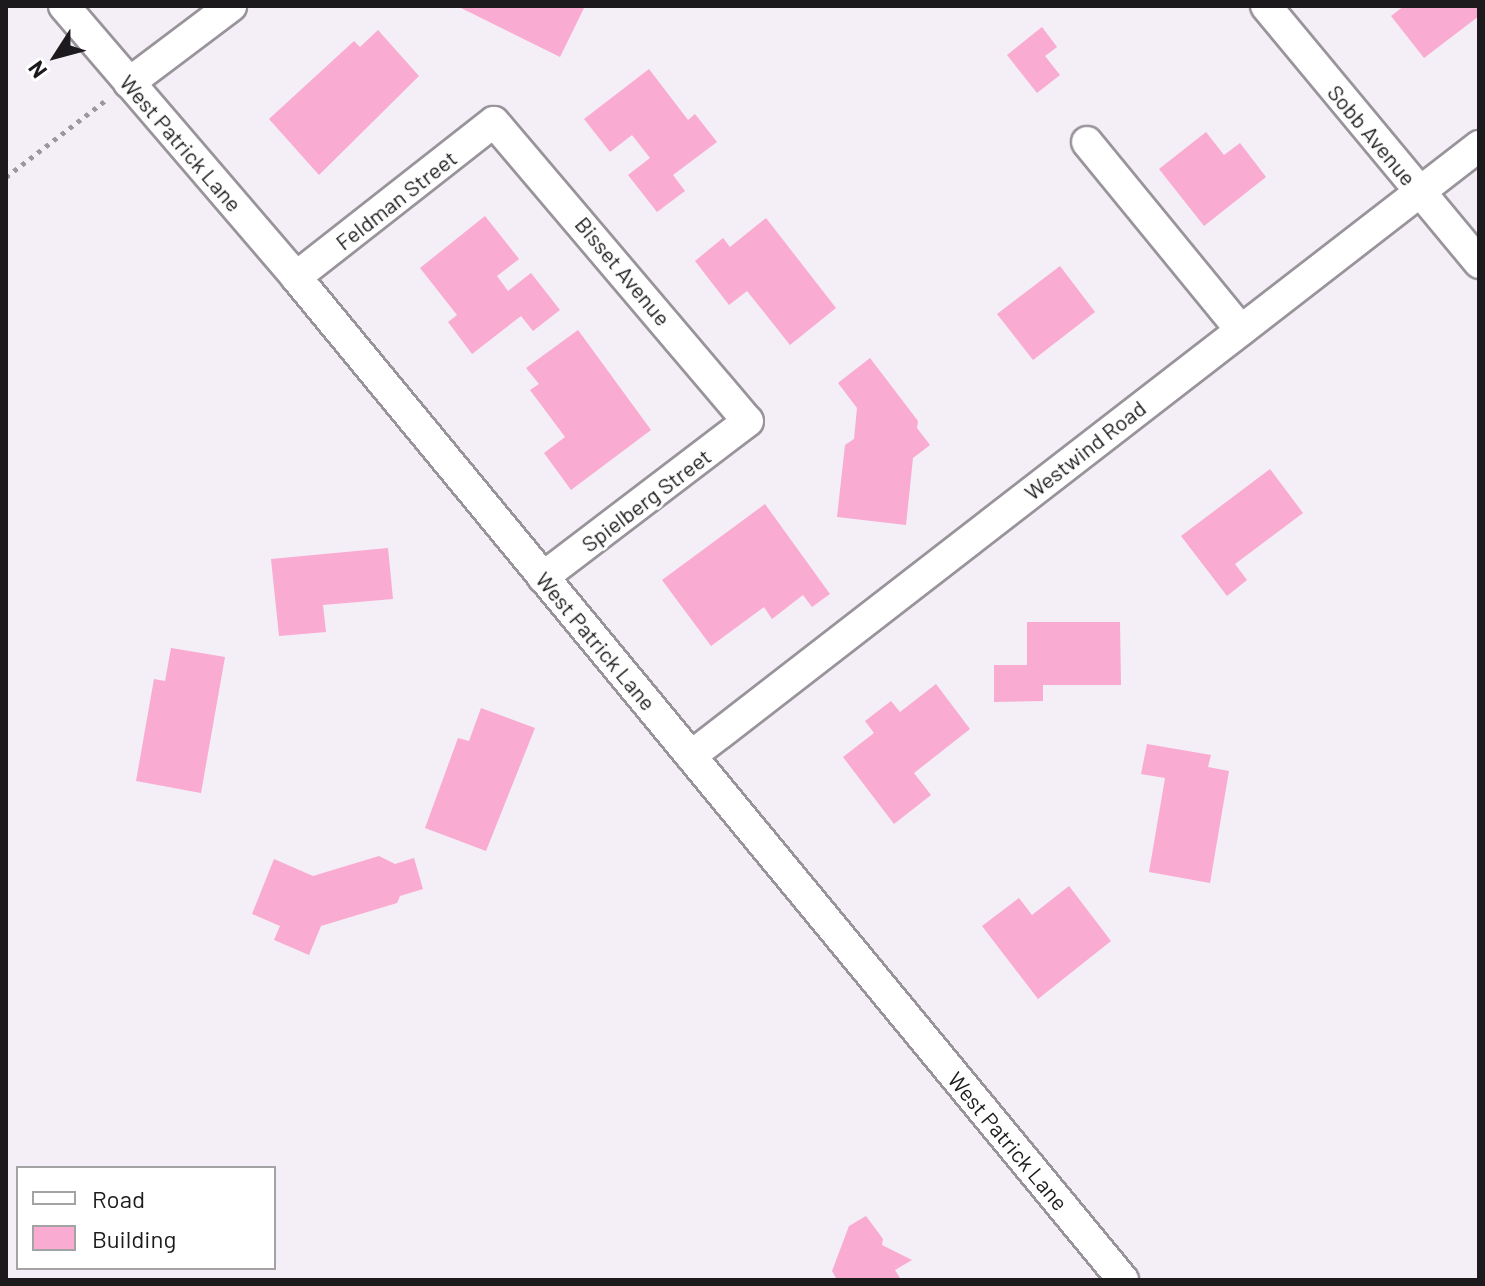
<!DOCTYPE html>
<html>
<head>
<meta charset="utf-8">
<style>
	body { margin:0 }
	#map { position:relative; width:1485px; height:1286px; overflow:hidden; background:#f4eef6; font-family:Barlow,sans-serif }
	div>[style] { position:absolute }
	[style*='--x'] { left:calc(var(--x)*1px); top:calc(var(--y)*1px); width:calc(var(--w)*1px); rotate:calc(var(--a)*1deg) }
	.building>* { inset:0; background:#f9abd2 }
	.path>* { height:5px; margin-top:-2.5px; transform-origin:0; background:repeating-linear-gradient(90deg,#9d989e 0 4px,transparent 0 10px) }
	.roads { filter:drop-shadow(2px 0 #99949b) drop-shadow(-2px 0 #99949b) drop-shadow(0 2px #99949b) drop-shadow(0 -2px #99949b) }
	.minor>* { height:30px; margin:-15px; padding:0 15px; transform-origin:15px; border-radius:15px; background:#fff }
	span { translate:-50% -50%; white-space:nowrap; text-align:center; line-height:1.15; -webkit-text-stroke:6px #fff; paint-order:stroke }
	.street-label { font-size:22px; color:#1c1a1c }
	.frame { position:absolute; inset:0; border:8px solid #1c1a1c; pointer-events:none }
	.legend { position:absolute; left:16px; top:1166px; width:260px; height:104px; box-sizing:border-box; background:#fff; border:2px solid #a4a3a4; margin:0; padding:10px 14px; list-style:none; font-size:24px; color:#1c1a1c }
	.legend li { display:flex; align-items:center; gap:16px; height:40px }
	.legend b { width:40px; border:2px solid #a4a3a4 }
	.north { position:absolute; left:16px; top:16px; width:80px; height:80px; -webkit-text-stroke:6px #fff; paint-order:stroke; rotate:234deg; font-size:22px; font-weight:700; line-height:32px; text-align:center; color:#1c1a1c }
	.north::after { content:''; display:block; margin:auto; width:28px; height:36px; background:#1c1a1c; clip-path:polygon(50% 0,100% 100%,50% 72%,0 100%) }
</style>
</head>
<body>
<div id="map">
	<div class="building">
		<div style="clip-path:polygon(457px 6px,585px 6px,560px 57px)"></div>
		<div style="clip-path:polygon(1404px 6px,1479px 6px,1479px 16px,1424px 58px,1391px 16px)"></div>
		<div style="clip-path:polygon(1042px 27px,1057px 47px,1045px 56px,1060px 75px,1037px 93px,1007px 55px)"></div>
		<div style="clip-path:polygon(378px 30px,419px 76px,319px 175px,269px 119px,354px 41px,360px 47px)"></div>
		<div style="clip-path:polygon(649px 69px,688px 120px,695px 114px,717px 142px,673px 175px,685px 191px,657px 212px,628px 175px,650px 158px,632px 135px,610px 152px,584px 119px)"></div>
		<div style="clip-path:polygon(1206px 132px,1224px 155px,1240px 143px,1266px 177px,1204px 226px,1159px 169px)"></div>
		<div style="clip-path:polygon(485px 216px,519px 259px,497px 276px,508px 291px,531px 273px,560px 310px,533px 331px,521px 316px,472px 354px,448px 322px,457px 315px,420px 268px)"></div>
		<div style="clip-path:polygon(766px 218px,836px 308px,790px 345px,747px 291px,729px 305px,695px 261px,723px 238px,730px 247px)"></div>
		<div style="clip-path:polygon(1060px 266px,1095px 312px,1033px 360px,997px 314px)"></div>
		<div style="clip-path:polygon(578px 330px,651px 430px,571px 490px,544px 453px,565px 437px,530px 390px,539px 384px,526px 368px)"></div>
		<div style="clip-path:polygon(870px 358px,918px 421px,917px 428px,930px 445px,913px 458px,906px 525px,837px 517px,845px 445px,854px 439px,857px 408px,838px 383px)"></div>
		<div style="clip-path:polygon(1270px 469px,1303px 513px,1235px 564px,1247px 580px,1227px 596px,1181px 536px)"></div>
		<div style="clip-path:polygon(765px 504px,830px 594px,812px 607px,803px 595px,772px 619px,764px 607px,711px 646px,662px 580px)"></div>
		<div style="clip-path:polygon(388px 548px,393px 599px,323px 605px,326px 632px,279px 636px,271px 559px)"></div>
		<div style="clip-path:polygon(1027px 622px,1120px 622px,1121px 685px,1043px 685px,1043px 701px,994px 702px,994px 665px,1027px 665px)"></div>
		<div style="clip-path:polygon(171px 648px,225px 657px,201px 793px,136px 781px,154px 679px,165px 681px)"></div>
		<div style="clip-path:polygon(936px 684px,970px 729px,914px 773px,931px 795px,894px 824px,843px 757px,874px 733px,865px 721px,891px 701px,900px 712px)"></div>
		<div style="clip-path:polygon(481px 708px,535px 728px,486px 851px,425px 828px,458px 738px,469px 741px)"></div>
		<div style="clip-path:polygon(1147px 744px,1211px 755px,1208px 767px,1229px 771px,1210px 883px,1149px 872px,1165px 778px,1141px 774px)"></div>
		<div style="clip-path:polygon(379px 856px,395px 864px,414px 858px,423px 889px,400px 896px,397px 903px,321px 926px,309px 955px,274px 940px,280px 926px,252px 914px,274px 859px,313px 876px)"></div>
		<div style="clip-path:polygon(1069px 886px,1111px 941px,1038px 999px,982px 926px,1019px 898px,1032px 915px)"></div>
		<div style="clip-path:polygon(866px 1216px,883px 1239px,882px 1245px,912px 1260px,895px 1270px,901px 1280px,837px 1280px,832px 1271px,849px 1226px)"></div>
	</div>
	<div class="path">
		<div style="--x:6;--y:177;--w:126;--a:-37.6"></div>
	</div>
	<div class="roads">
		<div class="minor">
			<div style="--x:64;--y:6;--w:357;--a:49.4"></div>
			<div style="--x:296;--y:277;--w:1300;--a:50.49"></div>
			<div style="--x:1266;--y:6;--w:334;--a:50.3"></div>
			<div style="--x:129;--y:83;--w:128;--a:-37"></div>
			<div style="--x:1087;--y:142;--w:243;--a:50.7"></div>
			<div style="--x:296;--y:277;--w:251;--a:-38.1"></div>
			<div style="--x:494;--y:122;--w:392;--a:49.7"></div>
			<div style="--x:748;--y:421;--w:258;--a:142.7"></div>
			<div style="--x:691;--y:756;--w:997;--a:-37.74"></div>
		</div>
	</div>
	<div class="street-label">
		<span style="left:1372px;top:135px;rotate:50deg">Sobb Avenue</span>
		<span style="left:181px;top:143px;rotate:49deg">West Patrick Lane</span>
		<span style="left:396px;top:200px;rotate:-38deg">Feldman Street</span>
		<span style="left:623px;top:271px;rotate:50deg">Bisset Avenue</span>
		<span style="left:1085px;top:450px;rotate:-38deg">Westwind Road</span>
		<span style="left:646px;top:500px;rotate:-37deg">Spielberg Street</span>
		<span style="left:596px;top:641px;rotate:50deg">West Patrick Lane</span>
		<span style="left:1008px;top:1141px;rotate:50deg">West Patrick Lane</span>
	</div>
	<div class="frame"></div>
	<ul class="legend">
	<li><b style="height:10px;background:#fff"></b>Road</li>
	<li><b style="height:22px;background:#f9abd2"></b>Building</li>
	</ul>
	<div class="north">N</div>
</div>
</body>
</html>
